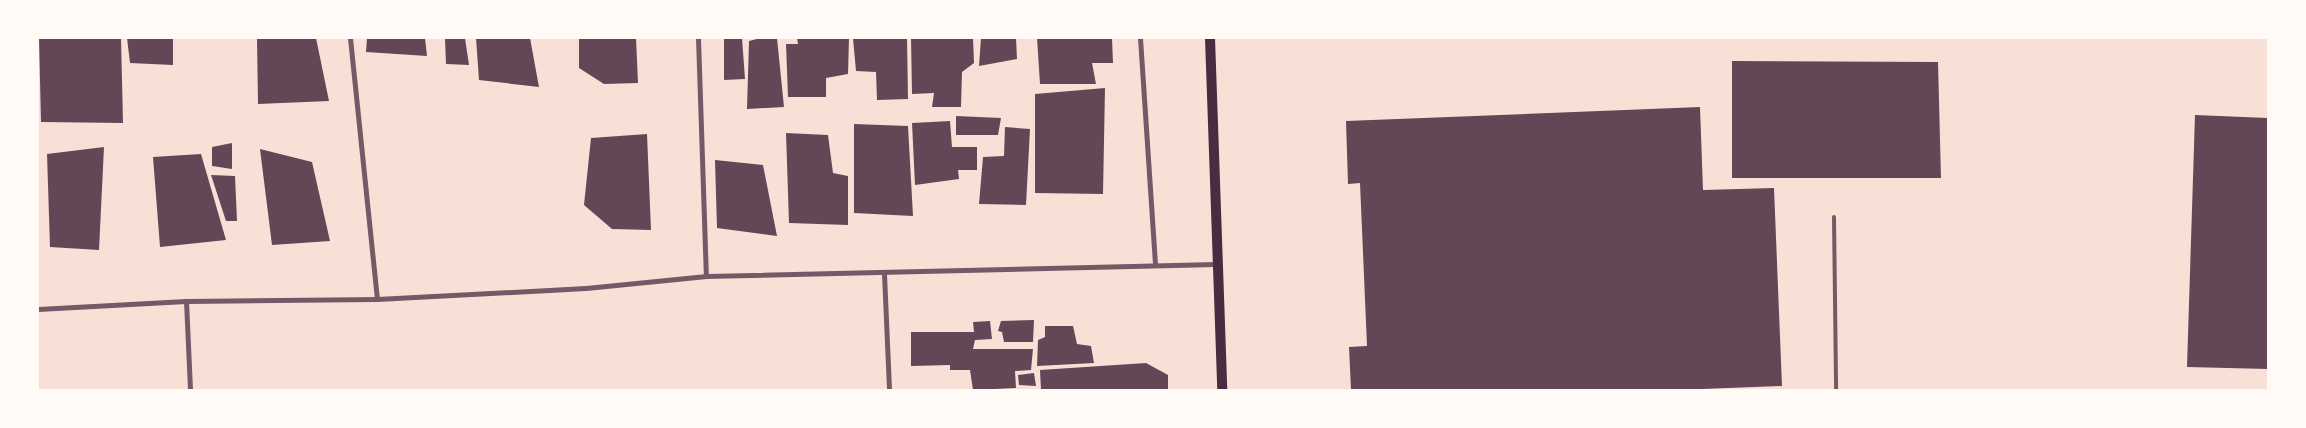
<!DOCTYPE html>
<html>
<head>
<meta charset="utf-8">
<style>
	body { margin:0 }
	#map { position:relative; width:2306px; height:428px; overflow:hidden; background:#f7e1d7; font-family:Georgia,serif }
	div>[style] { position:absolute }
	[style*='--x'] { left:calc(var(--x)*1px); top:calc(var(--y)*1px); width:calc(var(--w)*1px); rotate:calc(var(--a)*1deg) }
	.building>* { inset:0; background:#644757 }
	.service>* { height:4px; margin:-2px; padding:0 2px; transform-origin:2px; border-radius:2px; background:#755966 }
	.minor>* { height:5px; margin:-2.5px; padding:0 2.5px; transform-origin:2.5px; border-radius:2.5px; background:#755966 }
	.secondary>* { height:10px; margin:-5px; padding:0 5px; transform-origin:5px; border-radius:5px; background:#4a2c40 }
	span { translate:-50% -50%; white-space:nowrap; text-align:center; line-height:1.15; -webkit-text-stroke:4px #fffaf5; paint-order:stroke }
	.frame { position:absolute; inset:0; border:39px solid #fffaf5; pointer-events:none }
</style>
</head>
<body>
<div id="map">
	<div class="building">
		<div style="clip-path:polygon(39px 38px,121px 38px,123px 123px,41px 122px)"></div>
		<div style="clip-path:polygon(127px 38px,173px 38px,173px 65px,130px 63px)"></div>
		<div style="clip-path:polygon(257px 38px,316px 38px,329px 101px,258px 104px)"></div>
		<div style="clip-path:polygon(367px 38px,425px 38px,427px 56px,366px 52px)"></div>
		<div style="clip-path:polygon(445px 38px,465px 38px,469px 65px,446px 64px)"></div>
		<div style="clip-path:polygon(476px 38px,530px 38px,539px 87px,479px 80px)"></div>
		<div style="clip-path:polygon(579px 38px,636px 38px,638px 83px,604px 84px,579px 68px)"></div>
		<div style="clip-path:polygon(724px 38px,742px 38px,745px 79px,724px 80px)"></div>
		<div style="clip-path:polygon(761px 38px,777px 38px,784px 107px,747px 109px,749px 41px)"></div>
		<div style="clip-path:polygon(797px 38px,849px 38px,848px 74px,826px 78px,826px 97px,788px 97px,786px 44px,798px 44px)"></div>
		<div style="clip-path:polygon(853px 38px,907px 38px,908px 99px,877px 100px,876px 72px,856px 71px)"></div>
		<div style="clip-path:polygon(911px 38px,973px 38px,974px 63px,962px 72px,961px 107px,932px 107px,934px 93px,912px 94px)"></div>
		<div style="clip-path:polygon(981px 38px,1016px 38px,1017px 59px,979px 66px)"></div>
		<div style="clip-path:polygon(1037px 38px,1112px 38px,1113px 63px,1092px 63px,1096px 84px,1040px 84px)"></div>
		<div style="clip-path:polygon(1732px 61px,1938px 62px,1941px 178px,1732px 178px)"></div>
		<div style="clip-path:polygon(1105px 88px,1103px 194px,1035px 193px,1035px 94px)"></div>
		<div style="clip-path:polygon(1700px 107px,1703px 190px,1774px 188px,1782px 386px,1676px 390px,1351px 390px,1349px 347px,1367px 346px,1360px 183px,1348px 184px,1346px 121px)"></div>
		<div style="clip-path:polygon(2195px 115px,2268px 118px,2268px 369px,2187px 367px)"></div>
		<div style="clip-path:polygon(956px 116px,1001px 118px,998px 135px,956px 135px)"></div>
		<div style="clip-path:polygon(950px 121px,952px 147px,977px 147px,977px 170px,958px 170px,959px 179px,915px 185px,912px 123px)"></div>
		<div style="clip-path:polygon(854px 124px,908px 126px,913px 216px,854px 213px)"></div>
		<div style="clip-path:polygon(1005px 127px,1030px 129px,1026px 205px,979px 204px,983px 157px,1004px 156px)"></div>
		<div style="clip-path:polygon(786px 133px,828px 135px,833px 173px,848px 176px,848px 225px,789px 223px)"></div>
		<div style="clip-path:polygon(647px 134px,651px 230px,612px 229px,584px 205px,591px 138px)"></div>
		<div style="clip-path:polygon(232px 143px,232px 169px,212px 166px,212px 147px)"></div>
		<div style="clip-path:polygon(104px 147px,99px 250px,50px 247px,47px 154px)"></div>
		<div style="clip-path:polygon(260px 149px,312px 162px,330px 241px,272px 245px)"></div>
		<div style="clip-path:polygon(201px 154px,226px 240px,160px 247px,153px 157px)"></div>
		<div style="clip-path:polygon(715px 160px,763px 165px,777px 236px,717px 228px)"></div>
		<div style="clip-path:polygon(211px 175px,235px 176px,237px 221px,226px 221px)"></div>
		<div style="clip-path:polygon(1034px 320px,1033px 342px,1004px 342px,1002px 332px,998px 331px,1001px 321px)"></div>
		<div style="clip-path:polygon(990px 321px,992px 339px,975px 340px,973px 349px,1033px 349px,1031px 370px,1015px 371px,1016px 388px,973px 390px,970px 370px,950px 370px,950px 365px,911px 366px,911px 332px,974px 332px,973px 322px)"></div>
		<div style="clip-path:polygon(1045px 326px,1073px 326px,1077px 344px,1091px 346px,1094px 363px,1037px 366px,1038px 340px,1045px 337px)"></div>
		<div style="clip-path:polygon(1146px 363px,1168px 375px,1168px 390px,1041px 390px,1040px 370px)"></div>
		<div style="clip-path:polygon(1034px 373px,1036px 386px,1019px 385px,1018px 375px)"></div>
	</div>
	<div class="service">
		<div style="--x:1834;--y:217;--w:173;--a:89.3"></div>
	</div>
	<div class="minor">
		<div style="--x:350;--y:38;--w:262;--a:84.1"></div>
		<div style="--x:698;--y:38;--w:238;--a:88.1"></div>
		<div style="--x:1140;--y:38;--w:227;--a:86.2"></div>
		<div style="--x:884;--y:274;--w:116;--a:87.5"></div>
		<div style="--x:186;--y:301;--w:89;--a:87.4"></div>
		<div style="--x:38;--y:309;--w:148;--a:-3.1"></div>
		<div style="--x:186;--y:301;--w:191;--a:-0.6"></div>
		<div style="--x:377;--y:299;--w:209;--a:-3"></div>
		<div style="--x:586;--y:288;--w:121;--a:-5.7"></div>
		<div style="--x:706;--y:276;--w:510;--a:-1.35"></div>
	</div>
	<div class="secondary">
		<div style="--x:1210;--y:38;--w:352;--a:88"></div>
	</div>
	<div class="frame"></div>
</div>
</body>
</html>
